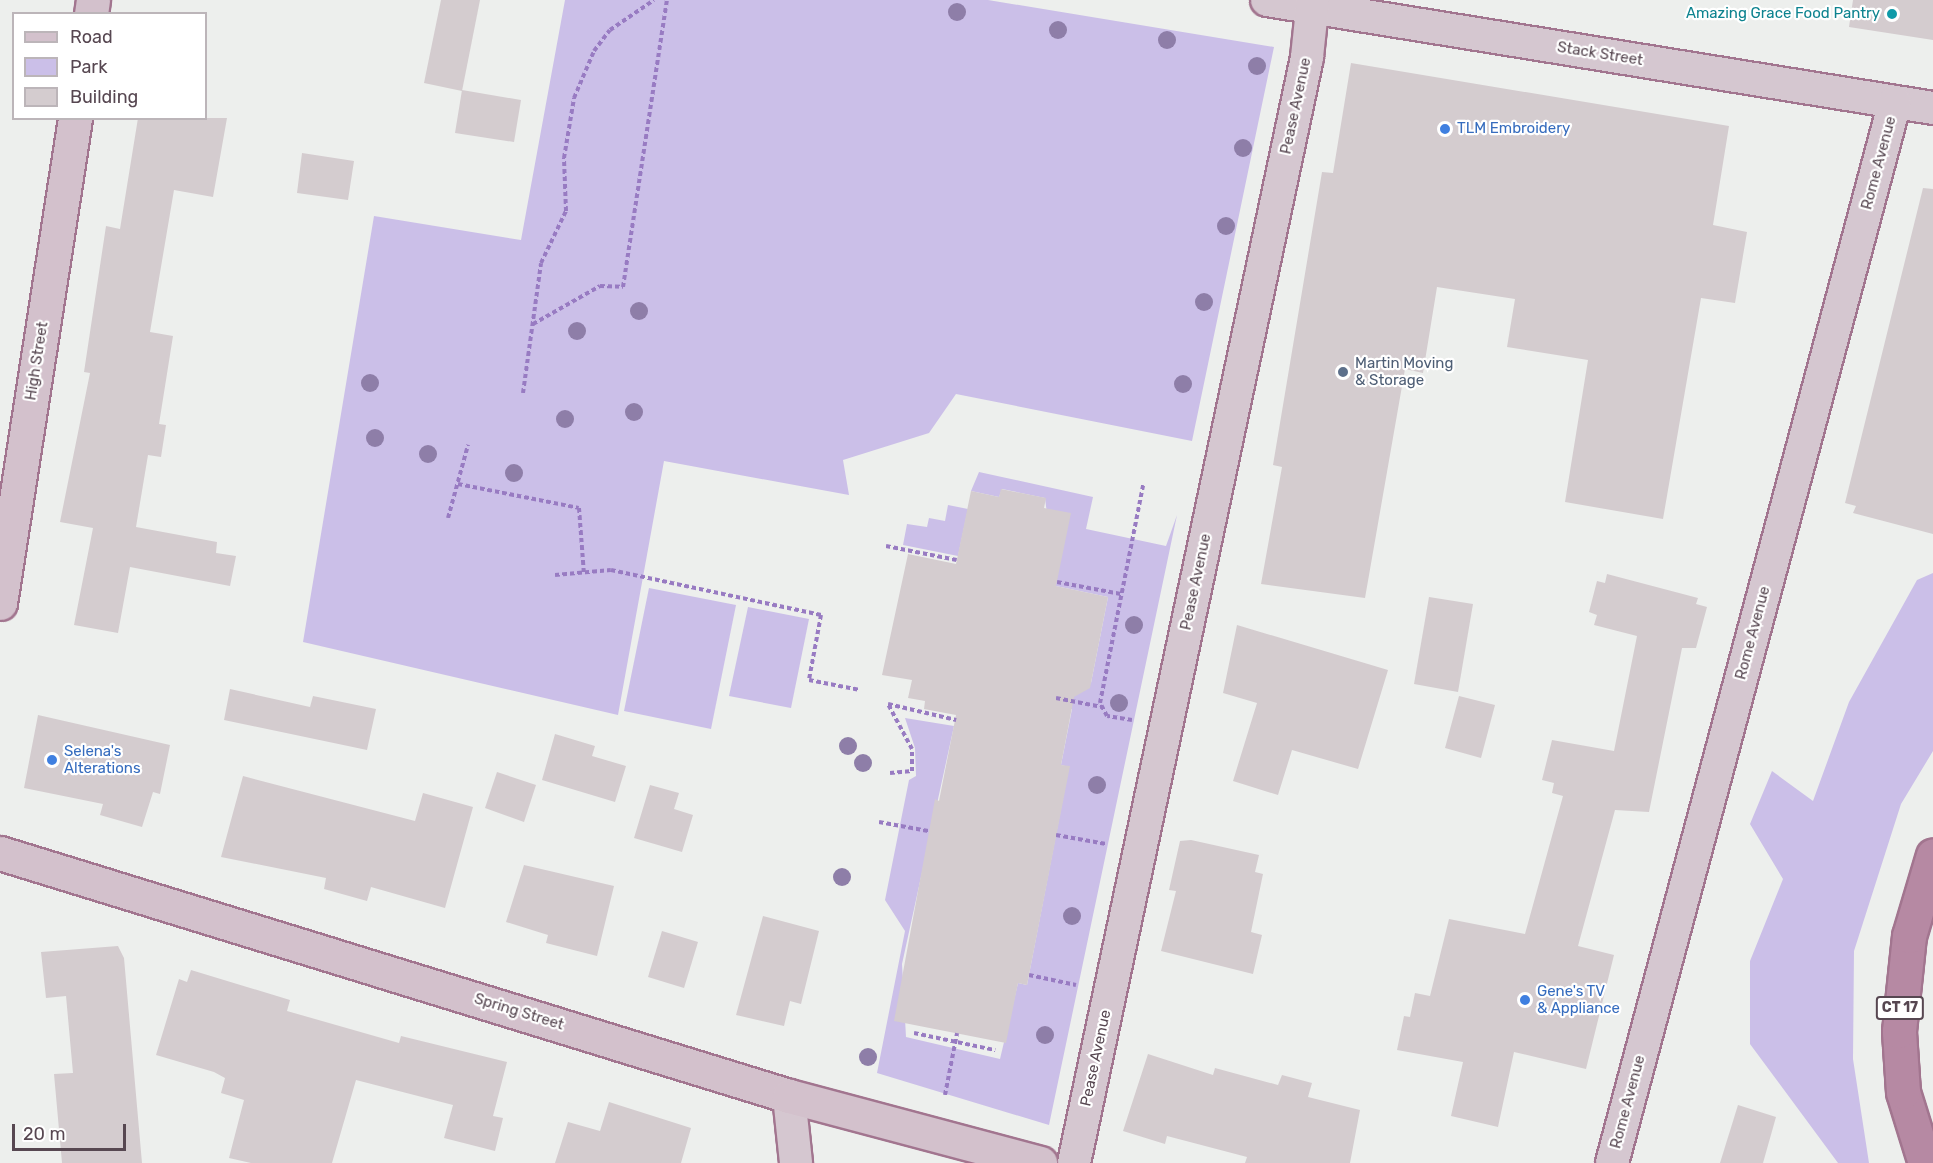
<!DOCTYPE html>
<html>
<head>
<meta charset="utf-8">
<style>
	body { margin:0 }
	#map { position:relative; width:1933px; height:1163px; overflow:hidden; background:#edefed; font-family:Rubik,sans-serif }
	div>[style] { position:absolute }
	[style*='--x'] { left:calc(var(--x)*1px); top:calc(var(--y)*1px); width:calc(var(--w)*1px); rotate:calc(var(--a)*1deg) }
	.green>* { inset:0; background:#cbbfe8 }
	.building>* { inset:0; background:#d4cccf }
	.path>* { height:4px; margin-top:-2px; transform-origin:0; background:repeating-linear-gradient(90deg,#987bc2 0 4.5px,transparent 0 7.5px) }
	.roads { filter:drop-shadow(2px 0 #a2758f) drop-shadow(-2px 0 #a2758f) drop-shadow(0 2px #a2758f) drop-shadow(0 -2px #a2758f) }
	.street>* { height:32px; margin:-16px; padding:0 16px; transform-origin:16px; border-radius:16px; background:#d5c7d0 }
	.secondary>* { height:33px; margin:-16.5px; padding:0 16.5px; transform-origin:16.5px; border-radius:16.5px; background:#d3c1cc }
	.highway>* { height:33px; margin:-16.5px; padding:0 16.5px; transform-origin:16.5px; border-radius:16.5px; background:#b689a3 }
	.trees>* { width:18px; height:18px; margin:-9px; border-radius:50%; background:#8e7ea8 }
	.dots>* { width:16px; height:16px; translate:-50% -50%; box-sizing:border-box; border:3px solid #fff; border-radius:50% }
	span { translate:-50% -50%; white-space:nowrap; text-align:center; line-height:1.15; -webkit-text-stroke:4.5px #fff; paint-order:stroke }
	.shield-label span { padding:2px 4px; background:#fff; border:2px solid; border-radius:4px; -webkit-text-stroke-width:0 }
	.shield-label { font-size:14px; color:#574751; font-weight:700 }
	.culture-label { font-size:15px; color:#0d838f }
	.right { translate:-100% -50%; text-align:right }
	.street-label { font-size:15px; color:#574751 }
	.shop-label { font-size:15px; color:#366cbe }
	.left { translate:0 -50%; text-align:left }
	.service-label { font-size:15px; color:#4e5e75 }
	.legend { position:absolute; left:12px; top:12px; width:195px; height:108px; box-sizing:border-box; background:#fff; border:2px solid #bcb5b9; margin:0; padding:8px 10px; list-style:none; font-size:18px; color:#574751 }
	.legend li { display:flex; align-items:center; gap:12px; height:30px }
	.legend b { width:30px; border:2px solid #bcb5b9 }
	.scale { position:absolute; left:12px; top:1124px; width:114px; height:27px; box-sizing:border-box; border:3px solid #574751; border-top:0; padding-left:8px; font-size:18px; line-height:21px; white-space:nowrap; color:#574751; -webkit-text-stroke:4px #fff; paint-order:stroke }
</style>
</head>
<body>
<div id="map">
	<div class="green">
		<div style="clip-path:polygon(565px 0,988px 0,1274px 47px,1192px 441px,956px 394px,929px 433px,843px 460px,849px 495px,664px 461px,618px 715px,303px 642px,374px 216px,521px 240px)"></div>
		<div style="clip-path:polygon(979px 472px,1093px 497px,1086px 529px,1166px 546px,1177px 515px,1049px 1125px,877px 1073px,905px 931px,885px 900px,909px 780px,916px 776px,915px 748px,905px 718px,954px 726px,902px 964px,906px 1037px,1000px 1059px,1018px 983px,1027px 985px,1069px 767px,1061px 765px,1072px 709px,1055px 706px,1091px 683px,1108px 597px,1056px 586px,1045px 498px,1002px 489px,999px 497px,971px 491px)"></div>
		<div style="clip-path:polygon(948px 505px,968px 509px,958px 556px,903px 545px,907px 524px,927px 527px,929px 518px,945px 521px)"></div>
		<div style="clip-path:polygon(1933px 573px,1933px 751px,1901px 804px,1854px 951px,1853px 1059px,1869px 1163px,1838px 1163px,1750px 1044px,1750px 961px,1783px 879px,1750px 824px,1772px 771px,1813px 801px,1849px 702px,1917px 580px)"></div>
		<div style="clip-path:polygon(649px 588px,736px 605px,711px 729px,624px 711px)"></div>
		<div style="clip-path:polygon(748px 607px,809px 619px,791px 708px,729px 696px)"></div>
	</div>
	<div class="building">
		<div style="clip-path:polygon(441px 0,480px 0,462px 91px,424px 83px)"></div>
		<div style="clip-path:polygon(1853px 0,1933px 0,1933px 40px,1849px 27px)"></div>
		<div style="clip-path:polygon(1351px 63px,1729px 126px,1713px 225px,1747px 232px,1735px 303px,1701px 298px,1663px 519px,1565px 502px,1588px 360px,1507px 347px,1515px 299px,1437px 287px,1423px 373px,1405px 369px,1365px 598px,1261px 584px,1282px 467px,1273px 465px,1322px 172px,1333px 173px)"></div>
		<div style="clip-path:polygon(462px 90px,521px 100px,514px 142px,455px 133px)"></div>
		<div style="clip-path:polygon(138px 118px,227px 118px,213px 197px,174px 190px,150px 332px,173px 336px,159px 424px,166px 425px,161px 457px,148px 455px,136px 527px,217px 542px,216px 553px,236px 556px,230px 586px,130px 567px,118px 633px,74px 625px,93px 528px,60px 522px,90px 373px,84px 372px,106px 226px,120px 229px)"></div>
		<div style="clip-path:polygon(302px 153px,354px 161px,348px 200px,297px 193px)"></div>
		<div style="clip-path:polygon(1923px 188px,1933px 189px,1933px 534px,1853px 513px,1856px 506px,1845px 503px)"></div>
		<div style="clip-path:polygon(1001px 489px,1046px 498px,1044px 508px,1071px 513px,1056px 586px,1108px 597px,1090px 688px,1074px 697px,1061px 765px,1070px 766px,1027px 985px,1018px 983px,1006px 1043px,894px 1021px,935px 799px,939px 801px,956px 715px,924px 709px,925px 701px,908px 698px,912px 680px,882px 675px,908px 554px,956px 564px,971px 491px,999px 497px)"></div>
		<div style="clip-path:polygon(1607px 574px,1698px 598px,1696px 604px,1707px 607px,1696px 648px,1682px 648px,1649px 812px,1615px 810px,1578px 946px,1614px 955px,1586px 1069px,1514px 1052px,1498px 1127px,1451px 1116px,1463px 1062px,1397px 1050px,1404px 1016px,1410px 1017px,1415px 993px,1430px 996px,1449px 919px,1525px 934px,1563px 796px,1552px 793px,1554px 783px,1542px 780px,1552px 740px,1614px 751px,1637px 636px,1594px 625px,1597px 615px,1589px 612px,1597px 581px,1605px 583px)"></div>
		<div style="clip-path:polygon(1429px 597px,1473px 604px,1458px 692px,1414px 684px)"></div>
		<div style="clip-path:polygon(1237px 625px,1388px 670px,1358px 769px,1292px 750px,1278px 795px,1233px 781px,1257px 703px,1223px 693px)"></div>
		<div style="clip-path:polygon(230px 689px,310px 707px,313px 696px,376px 709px,367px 750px,224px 720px)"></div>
		<div style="clip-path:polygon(1459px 696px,1495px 705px,1481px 758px,1445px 748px)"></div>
		<div style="clip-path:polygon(38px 715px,170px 745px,160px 794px,153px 792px,142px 827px,100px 815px,103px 804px,24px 788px)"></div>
		<div style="clip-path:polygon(555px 734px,595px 746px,592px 756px,626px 766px,615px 802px,542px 780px)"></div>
		<div style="clip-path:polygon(497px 772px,536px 785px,524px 822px,485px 808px)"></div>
		<div style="clip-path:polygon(243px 776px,415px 821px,423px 793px,473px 807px,445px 908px,371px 887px,367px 901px,324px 889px,326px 878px,221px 857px)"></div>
		<div style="clip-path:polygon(650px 785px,679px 793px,674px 809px,693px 815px,682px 852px,634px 838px)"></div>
		<div style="clip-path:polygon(1191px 840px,1259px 855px,1255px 872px,1263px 874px,1251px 932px,1262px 935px,1253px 974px,1161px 951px,1176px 891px,1169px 890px,1180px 841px)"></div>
		<div style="clip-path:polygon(524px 865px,614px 886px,597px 956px,546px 943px,548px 935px,506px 922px)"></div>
		<div style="clip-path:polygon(763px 916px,819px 931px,801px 1004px,790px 1001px,784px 1026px,736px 1015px)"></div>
		<div style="clip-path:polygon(662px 931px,698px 942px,684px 988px,648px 977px)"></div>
		<div style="clip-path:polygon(118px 946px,124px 958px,142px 1163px,62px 1163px,54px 1074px,73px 1073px,66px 996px,46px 998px,41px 952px)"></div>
		<div style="clip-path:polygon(191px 970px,290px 1000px,287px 1011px,399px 1043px,401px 1036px,507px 1062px,493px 1116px,503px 1118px,495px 1151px,444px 1138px,453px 1105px,356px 1080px,332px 1163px,251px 1163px,229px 1158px,244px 1100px,221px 1093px,225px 1078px,214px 1072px,156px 1055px,179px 979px,187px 982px)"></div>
		<div style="clip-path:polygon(1148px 1054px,1213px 1075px,1215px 1068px,1278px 1085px,1282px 1075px,1312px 1083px,1308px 1097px,1360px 1110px,1350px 1163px,1245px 1163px,1247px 1157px,1167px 1136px,1165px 1144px,1123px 1131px)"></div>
		<div style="clip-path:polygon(609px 1102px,691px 1128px,681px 1163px,555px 1163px,568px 1122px,600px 1131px)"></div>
		<div style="clip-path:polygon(1738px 1105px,1776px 1117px,1763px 1163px,1720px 1163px)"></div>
	</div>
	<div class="path">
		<div style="--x:533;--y:324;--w:77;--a:-29.6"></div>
		<div style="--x:600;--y:286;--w:23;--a:2"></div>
		<div style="--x:623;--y:287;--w:290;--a:-81.3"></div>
		<div style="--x:523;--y:393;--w:131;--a:-82.1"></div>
		<div style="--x:541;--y:263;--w:58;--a:-64.3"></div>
		<div style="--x:566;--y:211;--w:53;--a:-92.2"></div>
		<div style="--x:564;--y:158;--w:61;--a:-80.5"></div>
		<div style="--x:574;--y:98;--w:51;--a:-66.9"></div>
		<div style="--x:594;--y:51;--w:26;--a:-53"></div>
		<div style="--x:610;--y:30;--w:53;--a:-34.3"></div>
		<div style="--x:458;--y:484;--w:123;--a:11.2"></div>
		<div style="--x:579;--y:508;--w:66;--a:85.7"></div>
		<div style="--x:448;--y:518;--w:76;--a:-74.7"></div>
		<div style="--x:886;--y:546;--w:72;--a:11.2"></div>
		<div style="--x:555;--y:575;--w:56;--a:-5.1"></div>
		<div style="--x:611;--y:570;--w:215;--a:12.1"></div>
		<div style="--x:821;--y:615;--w:66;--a:100.5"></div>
		<div style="--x:809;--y:680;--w:52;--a:11.1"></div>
		<div style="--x:1057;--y:582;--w:65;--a:10.6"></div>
		<div style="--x:1056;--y:698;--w:47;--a:11.1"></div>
		<div style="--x:1132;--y:720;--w:25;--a:-171"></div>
		<div style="--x:1107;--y:716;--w:15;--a:-118"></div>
		<div style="--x:1100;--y:703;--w:222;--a:-78.8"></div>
		<div style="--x:890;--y:773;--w:22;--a:-5"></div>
		<div style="--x:912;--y:771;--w:22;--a:-90"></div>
		<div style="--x:912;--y:749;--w:51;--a:-118.1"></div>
		<div style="--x:888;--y:704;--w:70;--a:13.2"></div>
		<div style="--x:879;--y:822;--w:50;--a:10.4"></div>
		<div style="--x:1056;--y:835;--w:51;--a:10.2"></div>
		<div style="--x:1029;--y:975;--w:48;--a:12"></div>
		<div style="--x:914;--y:1033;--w:83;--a:11.9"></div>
		<div style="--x:945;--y:1095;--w:63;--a:-79"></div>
	</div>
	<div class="roads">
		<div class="street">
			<div style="--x:1267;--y:0;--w:675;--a:9.21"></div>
			<div style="--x:789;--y:1096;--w:67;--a:84"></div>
			<div style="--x:1074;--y:1163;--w:1130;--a:-78.1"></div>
			<div style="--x:1307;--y:57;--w:57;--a:-84"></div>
			<div style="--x:1612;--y:1163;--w:1098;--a:-75.07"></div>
		</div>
		<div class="secondary">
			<div style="--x:91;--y:14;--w:14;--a:-82"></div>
			<div style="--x:0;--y:603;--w:491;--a:-81.2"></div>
			<div style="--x:0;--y:853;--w:826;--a:17.12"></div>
			<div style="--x:789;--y:1096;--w:260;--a:14.9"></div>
		</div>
		<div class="highway">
			<div style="--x:1925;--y:1163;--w:74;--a:-107.2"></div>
			<div style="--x:1903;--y:1092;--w:61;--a:-93.8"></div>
			<div style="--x:1899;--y:1031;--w:96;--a:-84"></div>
			<div style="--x:1909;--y:936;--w:84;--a:-73.5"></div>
		</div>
	</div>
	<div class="trees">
		<div style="left:957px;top:12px"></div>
		<div style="left:1058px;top:30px"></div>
		<div style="left:1167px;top:40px"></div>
		<div style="left:1257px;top:66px"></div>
		<div style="left:1243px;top:148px"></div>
		<div style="left:1226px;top:226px"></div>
		<div style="left:1204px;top:302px"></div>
		<div style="left:639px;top:311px"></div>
		<div style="left:577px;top:331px"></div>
		<div style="left:370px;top:383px"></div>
		<div style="left:1183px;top:384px"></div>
		<div style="left:634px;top:412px"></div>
		<div style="left:565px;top:419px"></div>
		<div style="left:375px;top:438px"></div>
		<div style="left:428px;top:454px"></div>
		<div style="left:514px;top:473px"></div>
		<div style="left:1134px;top:625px"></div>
		<div style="left:1119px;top:703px"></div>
		<div style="left:848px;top:746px"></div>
		<div style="left:863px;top:763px"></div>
		<div style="left:1097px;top:785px"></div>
		<div style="left:842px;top:877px"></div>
		<div style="left:1072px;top:916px"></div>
		<div style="left:1045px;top:1035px"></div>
		<div style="left:868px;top:1057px"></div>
	</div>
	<div class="dots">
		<div style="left:1892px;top:14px;background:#0f9aa8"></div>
		<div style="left:1445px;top:129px;background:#3f7fe0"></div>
		<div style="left:1343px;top:372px;background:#5c6f8a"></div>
		<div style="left:52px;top:760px;background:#3f7fe0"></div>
		<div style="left:1525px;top:1000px;background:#3f7fe0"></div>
	</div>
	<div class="shield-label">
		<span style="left:1900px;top:1008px">CT 17</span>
	</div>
	<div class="culture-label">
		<span class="right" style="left:1880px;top:14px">Amazing Grace Food Pantry</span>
	</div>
	<div class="street-label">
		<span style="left:1600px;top:54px;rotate:9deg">Stack Street</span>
		<span style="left:1296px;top:106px;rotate:-78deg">Pease Avenue</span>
		<span style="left:1879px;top:163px;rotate:-75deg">Rome Avenue</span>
		<span style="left:37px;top:361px;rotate:-81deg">High Street</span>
		<span style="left:1196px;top:582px;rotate:-78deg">Pease Avenue</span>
		<span style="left:1753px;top:633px;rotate:-75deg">Rome Avenue</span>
		<span style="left:519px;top:1012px;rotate:17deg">Spring Street</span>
		<span style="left:1096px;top:1058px;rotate:-78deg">Pease Avenue</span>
		<span style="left:1628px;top:1102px;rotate:-75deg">Rome Avenue</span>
	</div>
	<div class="shop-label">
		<span class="left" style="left:1457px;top:129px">TLM Embroidery</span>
		<span class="left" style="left:64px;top:760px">Selena's<br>Alterations</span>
		<span class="left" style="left:1537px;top:1000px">Gene's TV<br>&amp; Appliance</span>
	</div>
	<div class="service-label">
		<span class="left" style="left:1355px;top:372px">Martin Moving<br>&amp; Storage</span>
	</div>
	<ul class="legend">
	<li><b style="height:8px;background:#d3c1cc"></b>Road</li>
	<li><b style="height:16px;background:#cbbfe8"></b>Park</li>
	<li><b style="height:16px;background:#d4cccf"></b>Building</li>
	</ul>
	<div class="scale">20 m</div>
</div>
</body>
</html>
